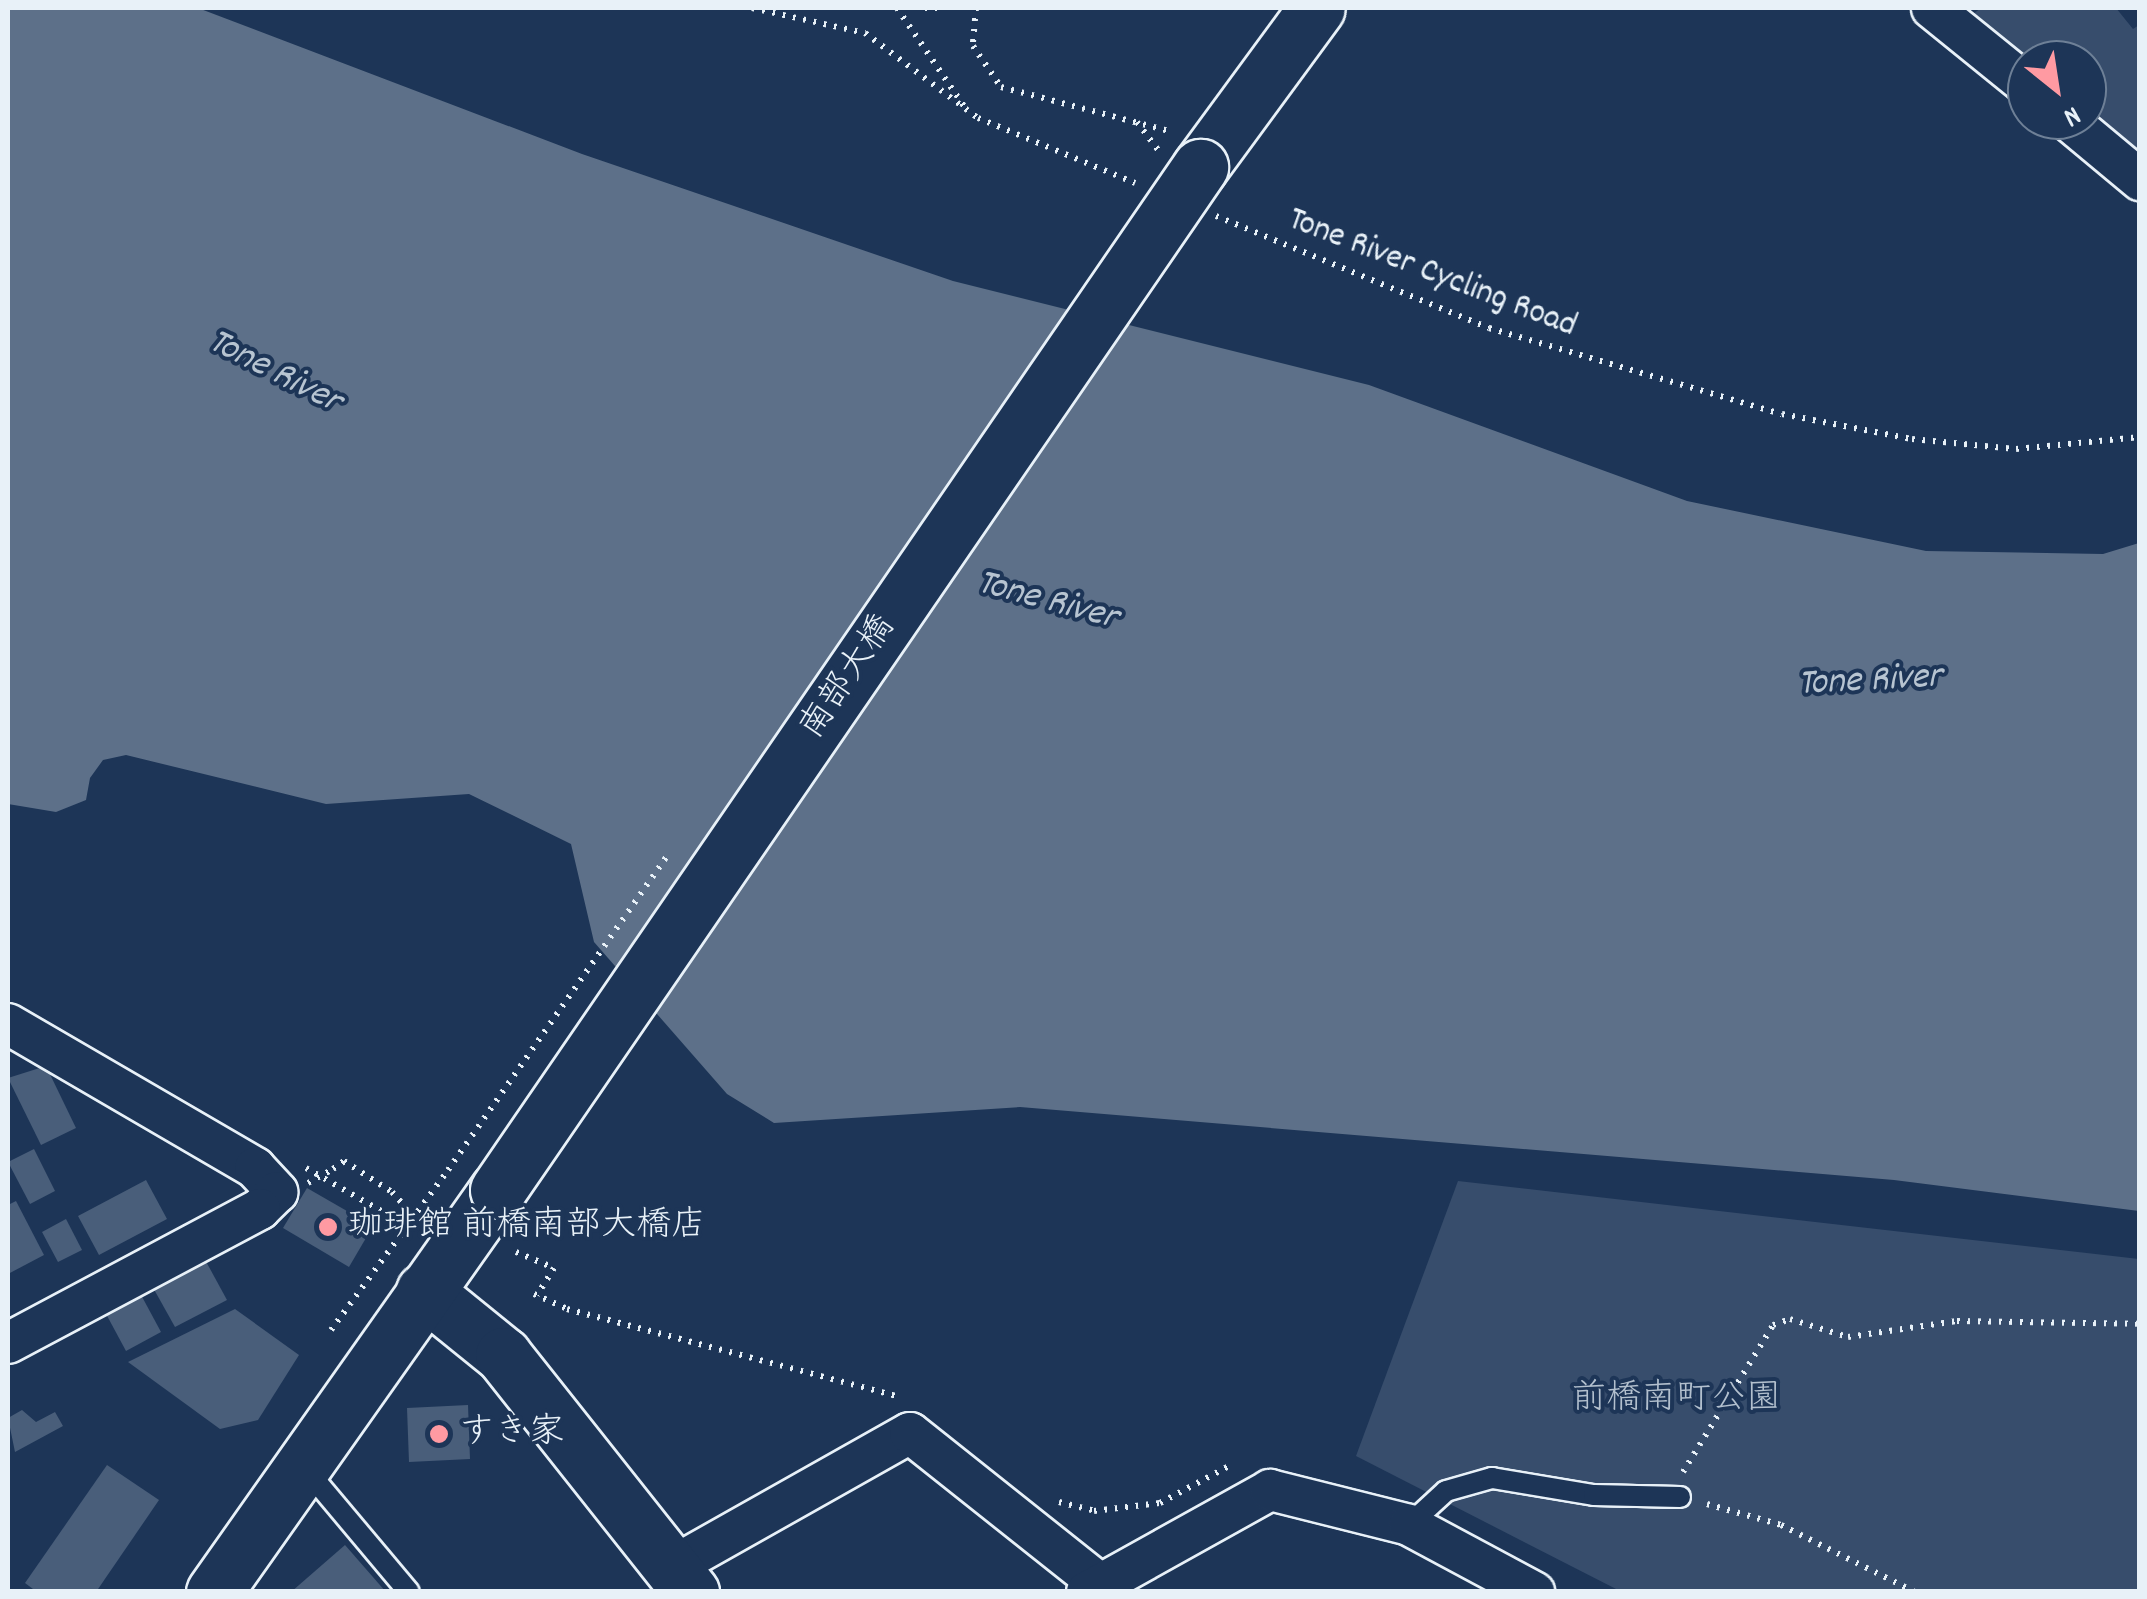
<!DOCTYPE html>
<html>
<head>
<meta charset="utf-8">
<style>
	body { margin:0 }
	#map { position:relative; width:2147px; height:1599px; overflow:hidden; background:#1d3557; font-family:Dekko,"Klee One",sans-serif }
	div>[style] { position:absolute }
	[style*='--x'] { left:calc(var(--x)*1px); top:calc(var(--y)*1px); width:calc(var(--w)*1px); rotate:calc(var(--a)*1deg) }
	.green>* { inset:0; background:#374d6c }
	.water>* { inset:0; background:#5d7089 }
	.building>* { inset:0; background:#495e7a }
	.path>* { height:6px; margin-top:-3px; transform-origin:0; background:repeating-linear-gradient(90deg,#e8f1f8 0 2.5px,transparent 0 10.5px) }
	.roads { filter:drop-shadow(2px 0 #e8f1f8) drop-shadow(-2px 0 #e8f1f8) drop-shadow(0 2px #e8f1f8) drop-shadow(0 -2px #e8f1f8) }
	.lane>* { height:20px; margin:-10px; padding:0 10px; transform-origin:10px; border-radius:10px; background:#1d3557 }
	.street>* { height:40px; margin:-20px; padding:0 20px; transform-origin:20px; border-radius:20px; background:#1d3557 }
	.secondary>* { height:55px; margin:-27.5px; padding:0 27.5px; transform-origin:27.5px; border-radius:27.5px; background:#1d3557 }
	.path-bridge>* { height:6px; margin-top:-3px; transform-origin:0; background:repeating-linear-gradient(90deg,#e8f1f8 0 2.5px,transparent 0 10.5px) }
	.bridges { filter:drop-shadow(2px 0 #e8f1f8) drop-shadow(-2px 0 #e8f1f8) drop-shadow(0 2px #e8f1f8) drop-shadow(0 -2px #e8f1f8) }
	.secondary-bridge>* { height:55px; margin:-27.5px; padding:0 27.5px; transform-origin:27.5px; border-radius:27.5px; background:#1d3557 }
	.dots>* { width:28px; height:28px; translate:-50% -50%; box-sizing:border-box; border:5px solid #1d3557; border-radius:50% }
	span { translate:-50% -50%; white-space:nowrap; text-align:center; line-height:1.15; -webkit-text-stroke:8px #1d3557; paint-order:stroke }
	.street-label { font-size:35px; color:#e8f1f8 }
	.poi-label { font-size:35px; color:#e8f1f8 }
	.left { translate:0 -50%; text-align:left }
	.park-label { font-size:35px; color:#b3c0ce }
	.water-label { font-size:38px; color:#b7c4d1; font-style:italic }
	.frame { position:absolute; inset:0; border:10px solid #e8f1f8; pointer-events:none }
	.north { position:absolute; left:2007px; top:40px; width:100px; height:100px; box-sizing:border-box; background:#1d3557; border:2px solid #6e8097; border-radius:50%; rotate:150deg; font-size:28px; font-weight:700; line-height:40px; text-align:center; color:#e8f1f8 }
	.north::after { content:''; display:block; margin:auto; width:35px; height:45px; background:#ff9aa2; clip-path:polygon(50% 0,100% 100%,50% 72%,0 100%) }
</style>
</head>
<body>
<div id="map">
	<div class="green">
		<div style="clip-path:polygon(1981px 8px,2116px 8px,2133px 29px,2139px 25px,2139px 155px,2087px 113px,2087px 60px,2027px 60px,1968px 18px)"></div>
		<div style="clip-path:polygon(1458px 1181px,2139px 1259px,2139px 1591px,1620px 1591px,1356px 1456px)"></div>
	</div>
	<div class="water">
		<div style="clip-path:polygon(8px 8px,198px 8px,582px 154px,953px 281px,1369px 385px,1687px 501px,1926px 551px,2103px 554px,2139px 543px,2139px 1211px,1894px 1180px,1020px 1107px,774px 1123px,727px 1094px,594px 942px,571px 844px,469px 794px,326px 804px,126px 755px,103px 760px,90px 778px,86px 800px,56px 812px,8px 804px)"></div>
	</div>
	<div class="building">
		<div style="clip-path:polygon(46px 1066px,76px 1128px,41px 1145px,8px 1078px)"></div>
		<div style="clip-path:polygon(34px 1149px,55px 1191px,30px 1204px,8px 1162px)"></div>
		<div style="clip-path:polygon(146px 1180px,167px 1219px,99px 1255px,78px 1216px)"></div>
		<div style="clip-path:polygon(307px 1188px,373px 1226px,349px 1267px,283px 1228px)"></div>
		<div style="clip-path:polygon(16px 1201px,44px 1255px,8px 1274px,8px 1205px)"></div>
		<div style="clip-path:polygon(66px 1219px,82px 1250px,58px 1262px,42px 1232px)"></div>
		<div style="clip-path:polygon(203px 1256px,227px 1300px,175px 1327px,151px 1284px)"></div>
		<div style="clip-path:polygon(140px 1293px,161px 1332px,126px 1351px,105px 1312px)"></div>
		<div style="clip-path:polygon(235px 1309px,299px 1355px,258px 1420px,220px 1429px,128px 1362px)"></div>
		<div style="clip-path:polygon(468px 1405px,470px 1459px,409px 1462px,407px 1408px)"></div>
		<div style="clip-path:polygon(22px 1410px,36px 1422px,55px 1412px,63px 1426px,15px 1452px,8px 1418px)"></div>
		<div style="clip-path:polygon(107px 1465px,159px 1500px,96px 1592px,37px 1592px,25px 1583px)"></div>
		<div style="clip-path:polygon(345px 1545px,386px 1592px,291px 1592px)"></div>
	</div>
	<div class="path">
		<div style="--x:752;--y:8;--w:116;--a:12.5"></div>
		<div style="--x:865;--y:33;--w:141;--a:37"></div>
		<div style="--x:978;--y:118;--w:170;--a:22.5"></div>
		<div style="--x:897;--y:8;--w:122;--a:55.7"></div>
		<div style="--x:925;--y:8;--w:12;--a:0"></div>
		<div style="--x:976;--y:8;--w:38;--a:95"></div>
		<div style="--x:973;--y:46;--w:50;--a:55.7"></div>
		<div style="--x:1001;--y:87;--w:177;--a:14.7"></div>
		<div style="--x:1137;--y:122;--w:36;--a:53"></div>
		<div style="--x:1216;--y:216;--w:295;--a:22.3"></div>
		<div style="--x:1489;--y:328;--w:305;--a:16.4"></div>
		<div style="--x:1782;--y:414;--w:132;--a:10.9"></div>
		<div style="--x:1912;--y:439;--w:104;--a:5.5"></div>
		<div style="--x:2016;--y:449;--w:125;--a:-5.5"></div>
		<div style="--x:306;--y:1168;--w:105;--a:29.7"></div>
		<div style="--x:333;--y:1169;--w:14;--a:-36"></div>
		<div style="--x:344;--y:1161;--w:57;--a:32.9"></div>
		<div style="--x:392;--y:1192;--w:31;--a:48"></div>
		<div style="--x:516;--y:1252;--w:41;--a:22.8"></div>
		<div style="--x:554;--y:1268;--w:32;--a:122"></div>
		<div style="--x:534;--y:1294;--w:36;--a:24"></div>
		<div style="--x:567;--y:1309;--w:345;--a:14.8"></div>
		<div style="--x:331;--y:1330;--w:198;--a:-53.8"></div>
		<div style="--x:1683;--y:1472;--w:172;--a:-58.5"></div>
		<div style="--x:1773;--y:1325;--w:18;--a:-19"></div>
		<div style="--x:1790;--y:1319;--w:61;--a:17.2"></div>
		<div style="--x:1848;--y:1337;--w:110;--a:-8.4"></div>
		<div style="--x:1957;--y:1321;--w:183;--a:0.9"></div>
		<div style="--x:1059;--y:1502;--w:36;--a:14"></div>
		<div style="--x:1094;--y:1511;--w:66;--a:-6.9"></div>
		<div style="--x:1160;--y:1503;--w:78;--a:-28.2"></div>
		<div style="--x:1707;--y:1504;--w:77;--a:15.8"></div>
		<div style="--x:1781;--y:1525;--w:150;--a:26.6"></div>
	</div>
	<div class="roads">
		<div class="lane">
			<div style="--x:304;--y:1467;--w:163;--a:50"></div>
			<div style="--x:1409;--y:1525;--w:50;--a:-42.6"></div>
			<div style="--x:1446;--y:1491;--w:48;--a:-15.8"></div>
			<div style="--x:1492;--y:1478;--w:103;--a:9.5"></div>
			<div style="--x:1594;--y:1495;--w:86;--a:1.3"></div>
		</div>
		<div class="street">
			<div style="--x:1932;--y:8;--w:122;--a:39"></div>
			<div style="--x:2068;--y:120;--w:94;--a:39.8"></div>
			<div style="--x:8;--y:1024;--w:286;--a:30.2"></div>
			<div style="--x:255;--y:1168;--w:33;--a:47"></div>
			<div style="--x:277;--y:1192;--w:24;--a:135"></div>
			<div style="--x:260;--y:1209;--w:285;--a:152"></div>
			<div style="--x:672;--y:1567;--w:273;--a:-29.4"></div>
			<div style="--x:910;--y:1433;--w:256;--a:38.5"></div>
			<div style="--x:1087;--y:1592;--w:210;--a:-29.1"></div>
			<div style="--x:1270;--y:1490;--w:143;--a:14.1"></div>
			<div style="--x:1409;--y:1525;--w:142;--a:28.2"></div>
		</div>
		<div class="secondary">
			<div style="--x:1200;--y:167;--w:197;--a:-53.7"></div>
			<div style="--x:424;--y:1291;--w:102;--a:39"></div>
			<div style="--x:503;--y:1355;--w:303;--a:51.6"></div>
			<div style="--x:214;--y:1592;--w:492;--a:-54.8"></div>
		</div>
	</div>
	<div class="path-bridge">
		<div style="--x:448;--y:1170;--w:384;--a:-55.1"></div>
		<div style="--x:308;--y:1183;--w:29;--a:-29"></div>
	</div>
	<div class="bridges">
		<div class="secondary-bridge">
			<div style="--x:498;--y:1190;--w:1241;--a:-55.54"></div>
		</div>
	</div>
	<div class="dots">
		<div style="left:328px;top:1227px;background:#ff9aa2"></div>
		<div style="left:439px;top:1434px;background:#ff9aa2"></div>
	</div>
	<div class="street-label">
		<span style="left:1432px;top:274px;rotate:21deg">Tone River Cycling Road</span>
		<span style="left:849px;top:678px;rotate:-56deg">南部大橋</span>
	</div>
	<div class="poi-label">
		<span class="left" style="left:348px;top:1227px">珈琲館 前橋南部大橋店</span>
		<span class="left" style="left:459px;top:1434px">すき家</span>
	</div>
	<div class="park-label">
		<span style="left:1676px;top:1400px">前橋南町公園</span>
	</div>
	<div class="water-label">
		<span style="left:274px;top:373px;rotate:27deg">Tone River</span>
		<span style="left:1047px;top:602px;rotate:15deg">Tone River</span>
		<span style="left:1870px;top:682px;rotate:-3deg">Tone River</span>
	</div>
	<div class="frame"></div>
	<div class="north">N</div>
</div>
</body>
</html>
